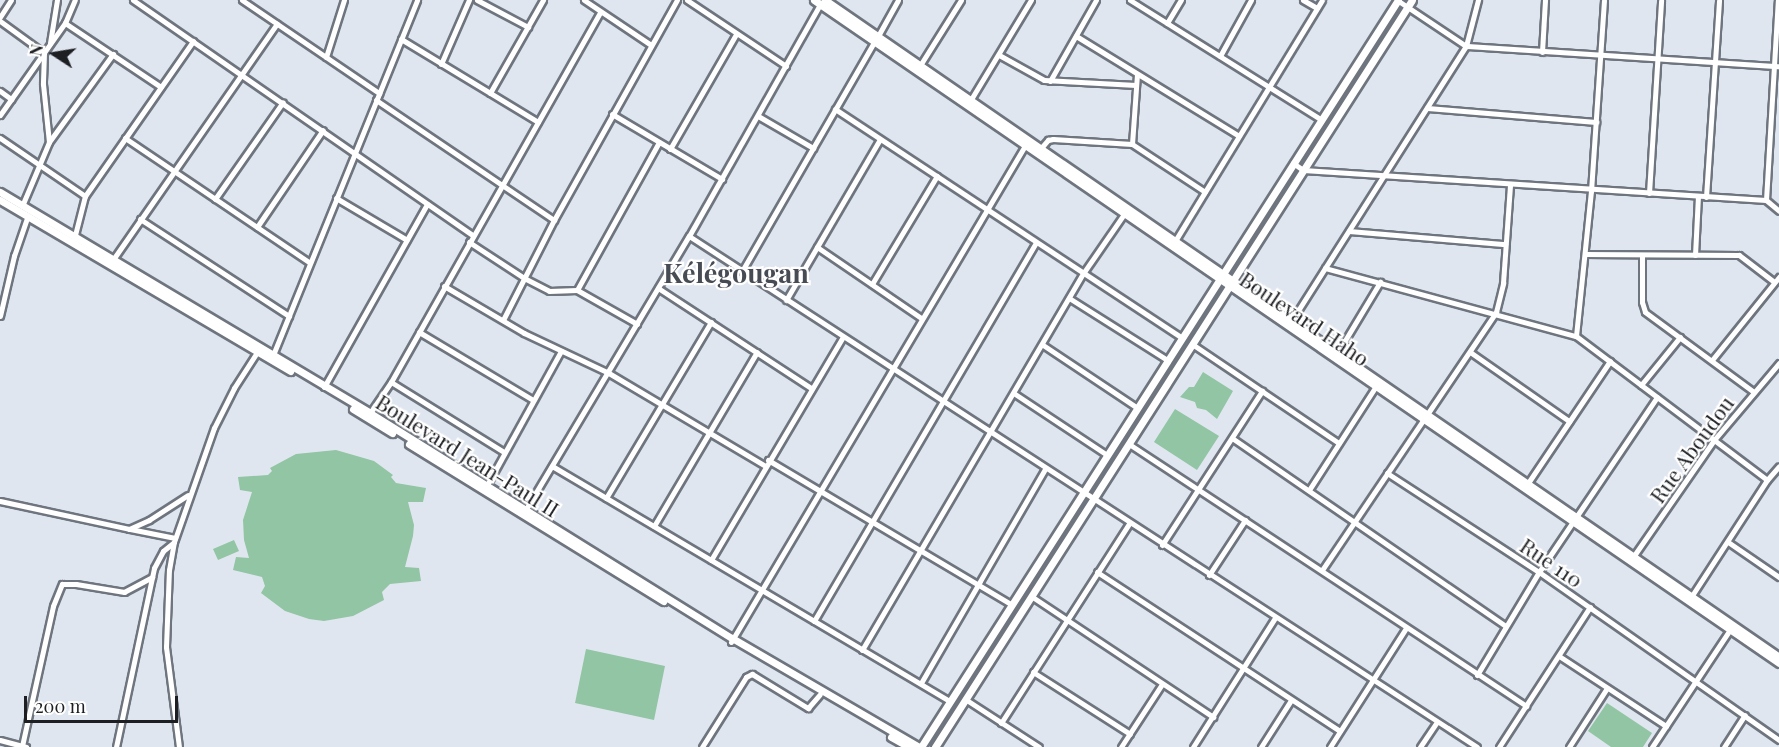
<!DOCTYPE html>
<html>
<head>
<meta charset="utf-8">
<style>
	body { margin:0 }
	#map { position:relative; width:1779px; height:747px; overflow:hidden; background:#e0e6f0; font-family:"Playfair Display",serif }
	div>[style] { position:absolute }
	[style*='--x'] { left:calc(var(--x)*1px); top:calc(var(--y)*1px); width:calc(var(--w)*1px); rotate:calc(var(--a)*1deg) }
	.green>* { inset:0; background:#91c5a3 }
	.roads { filter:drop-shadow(2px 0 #6f757e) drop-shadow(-2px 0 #6f757e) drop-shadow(0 2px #6f757e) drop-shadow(0 -2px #6f757e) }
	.minor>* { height:5px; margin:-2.5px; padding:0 2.5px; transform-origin:2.5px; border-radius:2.5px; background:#fff }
	.major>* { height:7px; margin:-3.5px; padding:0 3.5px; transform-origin:3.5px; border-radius:3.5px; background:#fff }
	span { translate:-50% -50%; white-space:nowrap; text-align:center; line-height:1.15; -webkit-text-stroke:4.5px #fff; paint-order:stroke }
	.street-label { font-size:21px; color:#1d1f23 }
	.district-label { font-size:27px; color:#474c54; font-weight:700 }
	.north { position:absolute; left:24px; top:24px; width:60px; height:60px; -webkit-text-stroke:4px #fff; paint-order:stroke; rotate:282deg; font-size:16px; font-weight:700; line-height:24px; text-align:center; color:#1d1f23 }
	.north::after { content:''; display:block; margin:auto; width:21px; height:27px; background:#1d1f23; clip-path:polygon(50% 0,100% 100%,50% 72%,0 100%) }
	.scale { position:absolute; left:24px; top:696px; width:154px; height:27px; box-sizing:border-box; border:3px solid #1d1f23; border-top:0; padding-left:8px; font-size:18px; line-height:21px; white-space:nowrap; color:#1d1f23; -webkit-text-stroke:4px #fff; paint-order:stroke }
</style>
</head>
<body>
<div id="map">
	<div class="green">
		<div style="clip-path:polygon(1203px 372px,1233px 391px,1217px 419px,1206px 410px,1197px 408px,1195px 402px,1180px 397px,1189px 387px,1194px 387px)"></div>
		<div style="clip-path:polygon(1175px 409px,1219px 436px,1197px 470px,1154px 442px)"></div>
		<div style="clip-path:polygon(336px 450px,374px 461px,393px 475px,391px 477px,396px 483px,426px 488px,423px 502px,408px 502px,414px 525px,413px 536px,405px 567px,419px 568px,421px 581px,390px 584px,382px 592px,384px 600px,353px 616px,324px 621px,309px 619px,285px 611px,261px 593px,265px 586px,262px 577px,233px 570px,236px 557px,249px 558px,244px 540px,243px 520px,252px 492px,240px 490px,238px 477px,268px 475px,272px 471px,270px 468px,296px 454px)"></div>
		<div style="clip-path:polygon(234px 540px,239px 551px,218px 560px,213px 549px)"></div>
		<div style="clip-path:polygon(586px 649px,665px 666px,654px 720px,575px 703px)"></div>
		<div style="clip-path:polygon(1607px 703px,1652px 733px,1643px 747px,1611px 747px,1588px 731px)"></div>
	</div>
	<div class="roads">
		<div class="minor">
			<div style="--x:133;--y:0;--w:413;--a:34.7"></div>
			<div style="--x:242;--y:0;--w:166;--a:34.2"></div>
			<div style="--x:477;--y:0;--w:58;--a:27.9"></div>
			<div style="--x:584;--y:0;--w:81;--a:33.9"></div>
			<div style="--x:687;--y:0;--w:119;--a:33.7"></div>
			<div style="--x:1130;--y:0;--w:226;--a:32"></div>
			<div style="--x:1303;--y:0;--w:16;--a:30"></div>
			<div style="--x:1397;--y:0;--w:83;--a:33.7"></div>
			<div style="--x:1466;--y:46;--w:314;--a:3.7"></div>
			<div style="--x:0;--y:17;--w:20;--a:-57"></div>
			<div style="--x:0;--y:21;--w:54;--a:36"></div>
			<div style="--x:44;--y:53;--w:31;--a:92"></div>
			<div style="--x:43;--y:84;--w:58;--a:84.1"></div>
			<div style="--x:65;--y:23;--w:115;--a:33.7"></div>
			<div style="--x:1167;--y:23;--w:27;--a:-59"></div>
			<div style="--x:878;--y:36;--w:41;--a:-60.9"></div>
			<div style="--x:1076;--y:36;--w:191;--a:31.5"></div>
			<div style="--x:401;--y:39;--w:160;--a:31.2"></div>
			<div style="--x:50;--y:43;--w:44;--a:-80.8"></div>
			<div style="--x:1542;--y:52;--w:52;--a:-86.7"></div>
			<div style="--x:999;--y:55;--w:51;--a:29.1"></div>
			<div style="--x:1044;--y:80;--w:92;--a:3.1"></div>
			<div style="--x:1220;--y:56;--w:64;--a:-61"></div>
			<div style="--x:326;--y:57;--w:60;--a:-72.5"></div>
			<div style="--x:441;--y:64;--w:70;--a:-66.4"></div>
			<div style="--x:919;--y:67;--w:79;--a:-57.9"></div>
			<div style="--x:1050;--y:81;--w:93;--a:-60.4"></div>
			<div style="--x:0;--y:91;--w:14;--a:36"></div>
			<div style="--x:490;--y:93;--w:107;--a:-60.3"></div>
			<div style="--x:376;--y:100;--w:215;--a:34"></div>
			<div style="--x:970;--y:101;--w:118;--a:-58.9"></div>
			<div style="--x:1427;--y:108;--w:170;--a:4.7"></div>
			<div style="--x:835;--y:109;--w:416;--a:33.4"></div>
			<div style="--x:612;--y:114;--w:128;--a:30.6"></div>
			<div style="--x:0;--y:115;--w:113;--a:-54.8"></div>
			<div style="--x:65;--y:23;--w:25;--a:-67"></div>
			<div style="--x:758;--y:116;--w:64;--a:30.2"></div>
			<div style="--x:0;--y:138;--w:103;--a:34.3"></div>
			<div style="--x:125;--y:138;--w:223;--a:34"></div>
			<div style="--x:1132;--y:144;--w:69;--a:-85.9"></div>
			<div style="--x:1041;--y:148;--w:11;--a:-49"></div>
			<div style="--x:1048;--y:140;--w:5;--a:-11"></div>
			<div style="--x:1053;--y:139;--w:79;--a:3.6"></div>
			<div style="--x:1132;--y:144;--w:87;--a:33.3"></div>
			<div style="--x:670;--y:149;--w:133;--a:-60.1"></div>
			<div style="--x:1293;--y:163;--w:12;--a:35"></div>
			<div style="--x:1303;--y:170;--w:464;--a:3.7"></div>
			<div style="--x:1766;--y:200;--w:17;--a:40"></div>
			<div style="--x:1649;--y:193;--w:193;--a:-86.4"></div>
			<div style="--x:1706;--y:197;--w:197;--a:-86.2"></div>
			<div style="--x:336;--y:198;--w:82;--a:30.6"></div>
			<div style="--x:215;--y:199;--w:118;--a:-55"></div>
			<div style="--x:1766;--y:200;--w:200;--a:-86.6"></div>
			<div style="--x:22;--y:206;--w:69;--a:-67.1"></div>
			<div style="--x:49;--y:142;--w:109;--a:-54"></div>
			<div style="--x:140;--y:219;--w:178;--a:33.1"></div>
			<div style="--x:257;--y:227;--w:117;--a:-55.8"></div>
			<div style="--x:1349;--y:231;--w:157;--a:4.8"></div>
			<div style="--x:689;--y:236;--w:939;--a:32.96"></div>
			<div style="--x:74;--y:239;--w:44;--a:-75.7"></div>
			<div style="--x:85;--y:196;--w:189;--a:-55.1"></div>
			<div style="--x:1175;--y:241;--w:282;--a:-58.6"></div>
			<div style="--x:469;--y:242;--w:66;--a:33.2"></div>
			<div style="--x:524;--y:278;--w:28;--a:27"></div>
			<div style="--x:549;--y:291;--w:28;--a:-2"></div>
			<div style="--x:577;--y:290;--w:69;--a:29.5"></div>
			<div style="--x:817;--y:247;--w:126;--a:34.3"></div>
			<div style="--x:1585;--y:254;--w:154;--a:0.4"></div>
			<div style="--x:1739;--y:255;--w:44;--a:37.6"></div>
			<div style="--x:1642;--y:255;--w:47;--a:90"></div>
			<div style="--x:1642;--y:302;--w:10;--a:73"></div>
			<div style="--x:1645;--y:312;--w:135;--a:36.3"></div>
			<div style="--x:1695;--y:255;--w:59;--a:-87.1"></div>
			<div style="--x:112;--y:261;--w:289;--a:-55.2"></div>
			<div style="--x:1325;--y:268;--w:260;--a:15.2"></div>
			<div style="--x:1576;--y:336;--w:239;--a:37"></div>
			<div style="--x:742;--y:271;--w:264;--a:-60"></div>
			<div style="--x:872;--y:284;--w:126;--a:-59"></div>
			<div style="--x:444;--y:286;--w:93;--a:30.4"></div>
			<div style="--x:524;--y:333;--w:92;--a:25.2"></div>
			<div style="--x:607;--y:372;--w:184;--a:30.7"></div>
			<div style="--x:658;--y:288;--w:183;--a:33.2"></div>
			<div style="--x:577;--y:290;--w:169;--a:-61"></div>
			<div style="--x:1069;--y:298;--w:116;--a:32.3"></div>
			<div style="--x:786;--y:300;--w:186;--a:-59.7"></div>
			<div style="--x:0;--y:316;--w:62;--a:-76.9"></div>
			<div style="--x:14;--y:256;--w:40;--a:-71.1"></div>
			<div style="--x:503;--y:320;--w:112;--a:-63"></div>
			<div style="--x:554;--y:220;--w:252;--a:-60.8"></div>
			<div style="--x:1292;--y:320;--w:325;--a:-57.6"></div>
			<div style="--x:1466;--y:46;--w:48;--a:-75.4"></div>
			<div style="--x:419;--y:332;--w:133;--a:30.8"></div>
			<div style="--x:1576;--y:336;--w:146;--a:-84.1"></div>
			<div style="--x:1591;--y:191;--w:191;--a:-86.1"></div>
			<div style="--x:1192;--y:344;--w:177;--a:34"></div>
			<div style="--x:1043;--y:345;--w:112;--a:33.7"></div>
			<div style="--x:1338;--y:352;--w:82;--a:-59"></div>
			<div style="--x:1470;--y:352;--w:121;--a:34.9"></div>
			<div style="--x:273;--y:355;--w:383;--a:-67.9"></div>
			<div style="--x:1712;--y:360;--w:107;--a:-51.1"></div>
			<div style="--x:391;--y:382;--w:133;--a:31.8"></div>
			<div style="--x:1641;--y:385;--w:62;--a:-50.9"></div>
			<div style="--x:324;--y:387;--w:210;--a:-60.6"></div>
			<div style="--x:1015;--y:394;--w:110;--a:33.5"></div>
			<div style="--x:370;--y:413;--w:37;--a:-56"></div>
			<div style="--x:391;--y:382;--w:425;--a:-60.5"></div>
			<div style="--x:1428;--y:413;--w:122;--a:-56"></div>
			<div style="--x:1496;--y:312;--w:30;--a:-76"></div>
			<div style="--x:1503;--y:283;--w:98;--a:-85.9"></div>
			<div style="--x:1232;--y:438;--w:332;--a:34.5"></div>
			<div style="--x:1129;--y:444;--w:476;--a:33.4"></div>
			<div style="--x:768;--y:460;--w:282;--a:30.7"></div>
			<div style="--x:552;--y:466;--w:462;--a:30.6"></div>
			<div style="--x:1387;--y:473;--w:181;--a:33.1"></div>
			<div style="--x:1539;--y:572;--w:293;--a:35"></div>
			<div style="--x:1528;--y:483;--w:147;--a:-56.1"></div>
			<div style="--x:487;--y:485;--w:153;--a:-61.1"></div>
			<div style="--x:1309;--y:490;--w:124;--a:-57.2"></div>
			<div style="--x:606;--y:498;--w:205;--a:-59.2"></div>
			<div style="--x:0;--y:501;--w:132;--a:12.2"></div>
			<div style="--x:129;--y:529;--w:22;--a:-24"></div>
			<div style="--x:149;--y:520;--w:46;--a:-32.7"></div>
			<div style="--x:526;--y:509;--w:318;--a:-59.2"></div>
			<div style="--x:689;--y:236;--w:268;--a:-60.5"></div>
			<div style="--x:654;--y:526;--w:202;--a:-59.4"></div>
			<div style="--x:130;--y:529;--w:46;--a:11.3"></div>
			<div style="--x:1728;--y:542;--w:62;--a:34.5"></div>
			<div style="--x:1162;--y:545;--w:184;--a:-57"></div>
			<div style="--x:1633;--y:557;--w:142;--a:-55.3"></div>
			<div style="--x:1714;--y:440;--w:101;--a:-49.8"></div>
			<div style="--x:711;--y:560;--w:259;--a:-59.4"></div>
			<div style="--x:1322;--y:570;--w:181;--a:-56"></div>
			<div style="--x:1097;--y:572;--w:290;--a:33.2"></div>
			<div style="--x:1209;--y:575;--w:66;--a:-56.8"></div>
			<div style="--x:1031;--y:596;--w:219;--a:33.6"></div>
			<div style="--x:1691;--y:597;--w:140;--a:-57"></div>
			<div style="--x:1767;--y:480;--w:18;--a:-49"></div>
			<div style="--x:814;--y:621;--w:439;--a:-59.6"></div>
			<div style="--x:731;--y:642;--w:579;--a:-59.36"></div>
			<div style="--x:862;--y:650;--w:438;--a:-59.6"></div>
			<div style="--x:1084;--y:272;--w:70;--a:-55.4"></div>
			<div style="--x:1559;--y:656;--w:128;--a:33.2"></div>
			<div style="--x:1033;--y:672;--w:115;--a:32.6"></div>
			<div style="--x:1477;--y:675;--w:120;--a:-59"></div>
			<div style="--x:1539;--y:572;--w:211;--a:-56"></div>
			<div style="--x:921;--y:683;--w:247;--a:-59.9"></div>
			<div style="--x:965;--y:699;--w:88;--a:33"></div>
			<div style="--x:1001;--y:723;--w:237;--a:-57.3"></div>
			<div style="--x:0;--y:740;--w:27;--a:15"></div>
			<div style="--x:22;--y:746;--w:143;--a:-77.5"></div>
			<div style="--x:53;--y:606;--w:24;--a:-68"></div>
			<div style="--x:62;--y:584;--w:14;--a:0"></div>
			<div style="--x:76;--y:584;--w:49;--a:9.5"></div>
			<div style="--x:124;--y:592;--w:32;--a:-28"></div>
			<div style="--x:116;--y:747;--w:183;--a:-78"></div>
			<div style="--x:154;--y:568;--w:19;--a:-62"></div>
			<div style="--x:163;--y:551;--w:14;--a:-39"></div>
			<div style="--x:179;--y:747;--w:101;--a:-97.4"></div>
			<div style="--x:166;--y:647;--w:77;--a:-87.8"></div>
			<div style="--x:169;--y:570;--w:28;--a:-80"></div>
			<div style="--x:174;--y:542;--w:121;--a:-70.7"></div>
			<div style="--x:214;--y:428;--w:45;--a:-63.4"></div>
			<div style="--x:234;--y:388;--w:46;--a:-57.3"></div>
			<div style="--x:702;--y:747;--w:83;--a:-57.8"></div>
			<div style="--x:746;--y:677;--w:7;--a:-27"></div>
			<div style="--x:752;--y:674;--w:66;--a:31.3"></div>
			<div style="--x:808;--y:708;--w:18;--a:-49"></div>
			<div style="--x:1121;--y:747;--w:75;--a:-56.9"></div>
			<div style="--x:1193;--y:747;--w:153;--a:-57.6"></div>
			<div style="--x:1261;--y:747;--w:56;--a:-57.4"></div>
			<div style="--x:1330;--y:747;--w:141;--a:-57.4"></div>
			<div style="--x:1420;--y:747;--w:30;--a:-56"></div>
			<div style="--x:1499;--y:747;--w:167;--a:-57"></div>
			<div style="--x:1569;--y:747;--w:70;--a:-57.2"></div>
			<div style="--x:1652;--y:747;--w:143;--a:-56.4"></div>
			<div style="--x:1724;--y:747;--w:38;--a:-57"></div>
		</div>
		<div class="major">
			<div style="--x:814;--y:0;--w:1171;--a:34.49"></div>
			<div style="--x:825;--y:0;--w:1158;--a:34.55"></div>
			<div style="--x:0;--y:192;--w:431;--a:30.8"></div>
			<div style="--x:370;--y:413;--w:426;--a:31.9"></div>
			<div style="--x:732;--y:638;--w:216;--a:30.2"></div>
			<div style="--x:0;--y:200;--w:337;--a:30.5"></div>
			<div style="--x:353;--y:409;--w:46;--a:31.6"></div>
			<div style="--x:409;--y:444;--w:299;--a:31.7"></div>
			<div style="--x:891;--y:737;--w:21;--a:29"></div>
			<div style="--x:921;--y:747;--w:886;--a:-57.44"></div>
			<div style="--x:935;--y:747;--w:886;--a:-57.44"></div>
		</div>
	</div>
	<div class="street-label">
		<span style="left:1305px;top:318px;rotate:34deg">Boulevard Haho</span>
		<span style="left:1691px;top:449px;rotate:-54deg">Rue Aboudou</span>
		<span style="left:468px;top:455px;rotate:32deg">Boulevard Jean-Paul II</span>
		<span style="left:1552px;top:562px;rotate:34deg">Rue 110</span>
	</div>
	<div class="district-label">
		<span style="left:736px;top:273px">Kélégougan</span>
	</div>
	<div class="north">N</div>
	<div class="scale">200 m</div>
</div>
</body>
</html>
